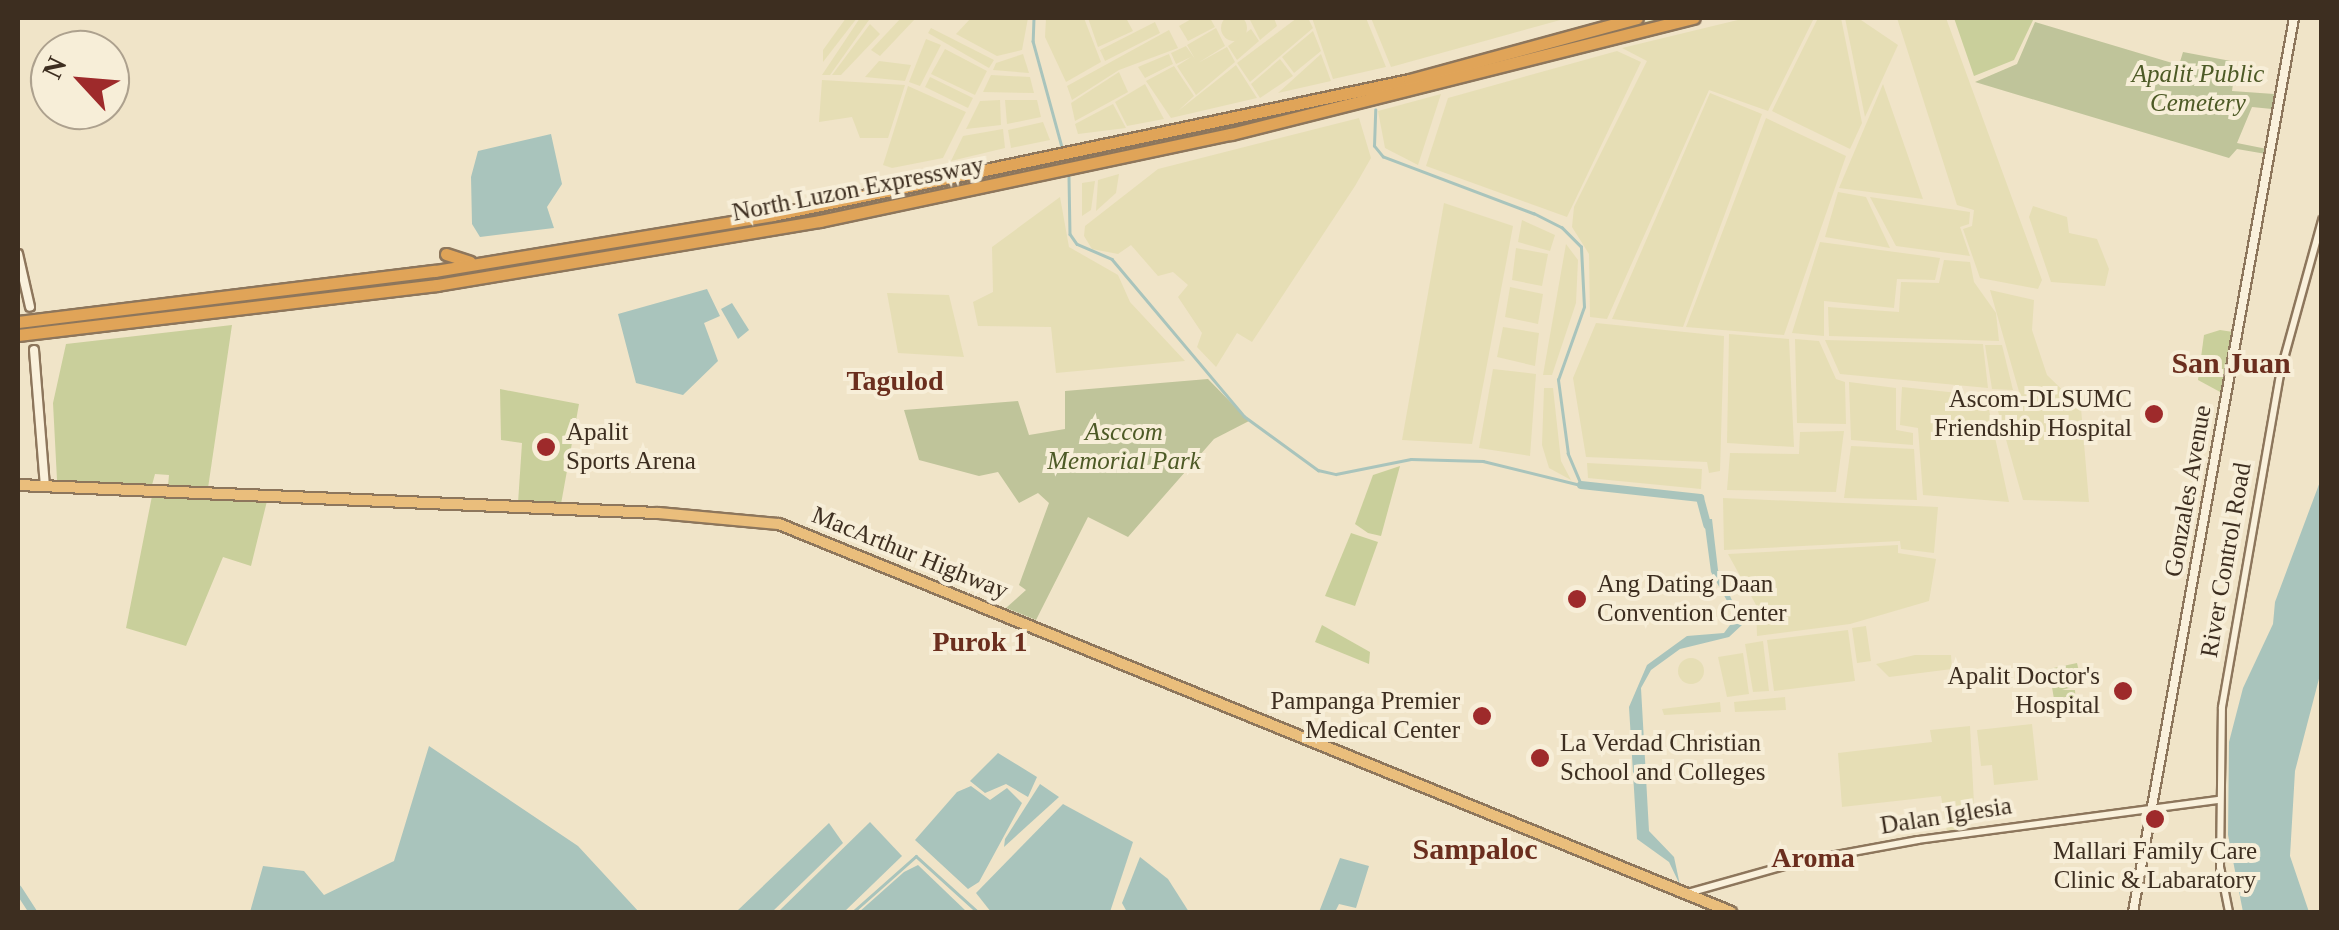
<!DOCTYPE html>
<html>
<head>
<meta charset="utf-8">
<style>
	body { margin:0 }
	#map { position:relative; width:2339px; height:930px; overflow:hidden; background:#f0e4c8; font-family:"Times New Roman",serif }
	div>[style] { position:absolute }
	[style*='--x'] { left:calc(var(--x)*1px); top:calc(var(--y)*1px); width:calc(var(--w)*1px); rotate:calc(var(--a)*1deg) }
	.farmland>* { inset:0; background:#e6deb5 }
	.round { border-radius:50% }
	.green>* { inset:0; background:#c9cf9b }
	.cemetery>* { inset:0; background:#bfc49a }
	.water>* { inset:0; background:#a9c4bc }
	.stream>* { height:2.5px; margin:-1.25px; padding:0 1.25px; transform-origin:1.25px; border-radius:1.25px; background:#a9c4bc }
	.river>* { height:8px; margin:-4px; padding:0 4px; transform-origin:4px; border-radius:4px; background:#a9c4bc }
	.roads { filter:drop-shadow(2px 0 #8d765c) drop-shadow(-2px 0 #8d765c) drop-shadow(0 2px #8d765c) drop-shadow(0 -2px #8d765c) }
	.tertiary>* { height:6px; margin:-3px; padding:0 3px; transform-origin:3px; border-radius:3px; background:#faf1dc }
	.secondary>* { height:8px; margin:-4px; padding:0 4px; transform-origin:4px; border-radius:4px; background:#faf1dc }
	.trunk>* { height:10px; margin:-5px; padding:0 5px; transform-origin:5px; border-radius:5px; background:#eabe7c }
	.motorway>* { height:11px; margin:-5.5px; padding:0 5.5px; transform-origin:5.5px; border-radius:5.5px; background:#e0a458 }
	.dots>* { width:28px; height:28px; translate:-50% -50%; box-sizing:border-box; border:5px solid #f7eed8; border-radius:50% }
	span { translate:-50% -50%; white-space:nowrap; text-align:center; line-height:1.15; -webkit-text-stroke:8px #f7eed8; paint-order:stroke }
	.park-label { font-size:25px; color:#4d5a26; font-style:italic }
	.street-label { font-size:25px; color:#3d2e20 }
	.poi-label { font-size:25px; color:#3d2e20 }
	.right { translate:-100% -50%; text-align:right }
	.left { translate:0 -50%; text-align:left }
	.neighbourhood-label { font-size:28px; color:#6b2e1e; font-weight:700 }
	.quarter-label { font-size:30px; color:#6b2e1e; font-weight:700 }
	.frame { position:absolute; inset:0; border:20px solid #3d2e20; pointer-events:none }
	.north { position:absolute; left:30px; top:30px; width:100px; height:100px; box-sizing:border-box; background:#f7eed8; border:2px solid #ada18e; border-radius:50%; rotate:296deg; font-size:28px; font-weight:700; line-height:40px; text-align:center; color:#3d2e20 }
	.north::after { content:''; display:block; margin:auto; width:35px; height:45px; background:#9e2a2b; clip-path:polygon(50% 0,100% 100%,50% 72%,0 100%) }
</style>
</head>
<body>
<div id="map">
	<div class="farmland">
		<div class="round" style="left:1221px;top:15px;width:26px;height:26px"></div>
		<div style="clip-path:polygon(846px 18px,857px 18px,823px 62px,823px 50px)"></div>
		<div style="clip-path:polygon(860px 18px,869px 20px,830px 75px,822px 75px)"></div>
		<div style="clip-path:polygon(901px 18px,914px 20px,880px 56px,871px 50px)"></div>
		<div style="clip-path:polygon(971px 18px,1028px 18px,1022px 50px,997px 56px,956px 34px)"></div>
		<div style="clip-path:polygon(1046px 18px,1084px 18px,1101px 62px,1066px 82px,1045px 37px)"></div>
		<div style="clip-path:polygon(1088px 18px,1126px 18px,1133px 31px,1098px 47px)"></div>
		<div style="clip-path:polygon(1193px 18px,1210px 18px,1215px 27px,1188px 41px,1179px 26px)"></div>
		<div style="clip-path:polygon(1249px 18px,1274px 18px,1277px 26px,1260px 40px)"></div>
		<div style="clip-path:polygon(1297px 18px,1308px 18px,1313px 28px,1250px 82px,1237px 63px)"></div>
		<div style="clip-path:polygon(1312px 18px,1366px 18px,1386px 67px,1333px 79px)"></div>
		<div style="clip-path:polygon(1371px 18px,1563px 18px,1564px 19px,1391px 67px)"></div>
		<div style="clip-path:polygon(1746px 18px,1814px 18px,1768px 111px,1709px 90px,1607px 319px,1590px 317px,1589px 254px,1572px 227px,1574px 207px,1647px 61px,1622px 48px)"></div>
		<div style="clip-path:polygon(1818px 18px,1841px 18px,1862px 123px,1850px 149px,1772px 111px)"></div>
		<div style="clip-path:polygon(1845px 18px,1858px 18px,1898px 45px,1865px 117px)"></div>
		<div style="clip-path:polygon(1897px 18px,1946px 18px,2042px 280px,2038px 289px,1980px 278px,1963px 229px,1972px 226px,1974px 210px,1957px 205px)"></div>
		<div style="clip-path:polygon(1155px 22px,1160px 33px,1105px 61px,1100px 50px)"></div>
		<div style="clip-path:polygon(870px 24px,880px 34px,841px 75px,832px 75px)"></div>
		<div style="clip-path:polygon(931px 28px,994px 60px,989px 68px,928px 33px)"></div>
		<div style="clip-path:polygon(1216px 28px,1225px 46px,1198px 63px,1227px 47px,1235px 62px,1196px 95px,1177px 66px,1191px 57px,1176px 64px,1171px 53px,1186px 46px,1195px 59px,1187px 45px)"></div>
		<div style="clip-path:polygon(1251px 29px,1259px 41px,1237px 60px,1228px 46px)"></div>
		<div style="clip-path:polygon(1169px 30px,1178px 48px,1119px 70px,1072px 100px,1067px 86px)"></div>
		<div style="clip-path:polygon(1313px 31px,1321px 51px,1294px 73px,1282px 57px)"></div>
		<div style="clip-path:polygon(926px 39px,941px 45px,920px 86px,909px 82px)"></div>
		<div style="clip-path:polygon(945px 49px,987px 71px,975px 95px,931px 74px)"></div>
		<div style="clip-path:polygon(1617px 51px,1641px 62px,1567px 217px,1426px 166px,1448px 98px)"></div>
		<div style="clip-path:polygon(1023px 54px,1029px 73px,993px 70px,996px 63px)"></div>
		<div style="clip-path:polygon(1169px 54px,1173px 64px,1145px 78px,1138px 67px)"></div>
		<div style="clip-path:polygon(1321px 54px,1331px 81px,1278px 93px)"></div>
		<div style="clip-path:polygon(1280px 59px,1293px 76px,1260px 98px,1251px 84px)"></div>
		<div style="clip-path:polygon(879px 61px,911px 65px,905px 81px,865px 77px)"></div>
		<div style="clip-path:polygon(1236px 65px,1257px 98px,1171px 118px,1146px 81px,1174px 66px,1194px 96px,1178px 111px)"></div>
		<div style="clip-path:polygon(1119px 72px,1128px 92px,1075px 121px,1071px 103px)"></div>
		<div style="clip-path:polygon(991px 75px,1030px 77px,1034px 93px,983px 92px)"></div>
		<div style="clip-path:polygon(930px 77px,973px 98px,968px 108px,925px 87px)"></div>
		<div style="clip-path:polygon(822px 80px,905px 85px,888px 138px,860px 138px,852px 117px,819px 122px)"></div>
		<div style="clip-path:polygon(1145px 84px,1164px 119px,1127px 126px,1115px 102px)"></div>
		<div style="clip-path:polygon(1883px 84px,1923px 199px,1839px 188px)"></div>
		<div style="clip-path:polygon(908px 86px,966px 112px,943px 158px,892px 168px,883px 165px)"></div>
		<div style="clip-path:polygon(1710px 93px,1762px 114px,1683px 327px,1612px 319px)"></div>
		<div style="clip-path:polygon(1441px 94px,1418px 165px,1385px 148px,1378px 111px)"></div>
		<div style="clip-path:polygon(1000px 100px,1001px 125px,966px 129px,980px 101px)"></div>
		<div style="clip-path:polygon(1005px 100px,1037px 100px,1041px 117px,1007px 124px)"></div>
		<div style="clip-path:polygon(1113px 104px,1126px 128px,1078px 134px,1075px 124px)"></div>
		<div style="clip-path:polygon(1359px 118px,1371px 158px,1355px 186px,1252px 342px,1237px 333px,1216px 367px,1197px 347px,1202px 333px,1178px 297px,1188px 285px,1173px 272px,1158px 276px,1131px 245px,1118px 254px,1092px 249px,1084px 236px,1085px 226px,1158px 169px)"></div>
		<div style="clip-path:polygon(1766px 118px,1846px 156px,1784px 335px,1686px 327px)"></div>
		<div style="clip-path:polygon(1043px 122px,1050px 140px,1011px 148px,1008px 130px)"></div>
		<div style="clip-path:polygon(1003px 129px,1005px 148px,951px 161px,963px 136px)"></div>
		<div style="clip-path:polygon(1119px 174px,1116px 193px,1096px 211px,1098px 180px)"></div>
		<div style="clip-path:polygon(1095px 181px,1091px 210px,1082px 216px,1082px 183px)"></div>
		<div style="clip-path:polygon(1838px 192px,1866px 197px,1890px 248px,1825px 237px)"></div>
		<div style="clip-path:polygon(1060px 197px,1069px 247px,1118px 275px,1130px 302px,1185px 361px,1056px 373px,1051px 327px,978px 326px,973px 302px,993px 292px,992px 247px)"></div>
		<div style="clip-path:polygon(1870px 197px,1970px 212px,1969px 224px,1960px 227px,1970px 256px,1896px 246px)"></div>
		<div style="clip-path:polygon(1444px 203px,1513px 226px,1472px 444px,1402px 440px)"></div>
		<div style="clip-path:polygon(2033px 206px,2067px 217px,2069px 233px,2097px 239px,2109px 269px,2105px 286px,2051px 282px,2029px 217px)"></div>
		<div style="clip-path:polygon(1522px 220px,1555px 235px,1550px 251px,1518px 242px)"></div>
		<div style="clip-path:polygon(1820px 242px,1940px 258px,1935px 280px,1897px 279px,1894px 308px,1824px 301px,1824px 336px,1792px 333px)"></div>
		<div style="clip-path:polygon(1566px 244px,1578px 260px,1576px 303px,1552px 375px,1543px 375px)"></div>
		<div style="clip-path:polygon(1516px 248px,1548px 254px,1542px 286px,1512px 280px)"></div>
		<div style="clip-path:polygon(1944px 260px,1970px 262px,1974px 282px,1996px 313px,1999px 341px,1829px 336px,1828px 307px,1899px 312px,1901px 282px,1939px 283px)"></div>
		<div style="clip-path:polygon(1510px 287px,1543px 294px,1538px 324px,1505px 317px)"></div>
		<div style="clip-path:polygon(1990px 290px,2034px 300px,2032px 330px,2047px 375px,2081px 408px,2089px 502px,2023px 500px,1994px 397px,2020px 395px)"></div>
		<div style="clip-path:polygon(887px 293px,949px 295px,964px 357px,898px 353px)"></div>
		<div style="clip-path:polygon(1596px 323px,1724px 336px,1720px 471px,1709px 473px,1707px 462px,1586px 457px,1573px 378px)"></div>
		<div style="clip-path:polygon(1503px 327px,1539px 333px,1535px 366px,1497px 357px)"></div>
		<div style="clip-path:polygon(1729px 334px,1789px 339px,1794px 447px,1727px 443px)"></div>
		<div style="clip-path:polygon(1795px 339px,1819px 341px,1836px 379px,1845px 382px,1846px 424px,1797px 423px)"></div>
		<div style="clip-path:polygon(1825px 340px,1983px 344px,1988px 388px,1840px 374px)"></div>
		<div style="clip-path:polygon(1985px 345px,2002px 345px,2013px 390px,1992px 389px)"></div>
		<div style="clip-path:polygon(1493px 369px,1536px 374px,1530px 456px,1479px 448px)"></div>
		<div style="clip-path:polygon(1849px 382px,1896px 388px,1896px 430px,1913px 433px,1913px 445px,1851px 440px)"></div>
		<div style="clip-path:polygon(1902px 387px,1986px 396px,2009px 502px,1923px 495px,1918px 428px,1900px 425px)"></div>
		<div style="clip-path:polygon(1544px 388px,1553px 388px,1561px 461px,1571px 480px,1549px 468px,1542px 445px)"></div>
		<div style="clip-path:polygon(1844px 431px,1836px 492px,1727px 490px,1730px 453px,1799px 454px,1800px 432px)"></div>
		<div style="clip-path:polygon(1851px 446px,1914px 449px,1917px 500px,1844px 498px)"></div>
		<div style="clip-path:polygon(1587px 463px,1702px 469px,1701px 489px,1588px 478px)"></div>
		<div style="clip-path:polygon(1723px 498px,1938px 507px,1934px 553px,1901px 549px,1900px 541px,1724px 550px)"></div>
		<div style="clip-path:polygon(1898px 545px,1898px 553px,1936px 559px,1929px 601px,1850px 624px,1757px 636px,1756px 605px,1728px 554px)"></div>
		<div style="clip-path:polygon(1866px 626px,1871px 661px,1857px 663px,1852px 628px)"></div>
		<div style="clip-path:polygon(1848px 630px,1855px 681px,1774px 691px,1767px 640px)"></div>
		<div style="clip-path:polygon(1763px 641px,1769px 691px,1753px 692px,1745px 644px)"></div>
		<div style="clip-path:polygon(1743px 653px,1749px 694px,1727px 697px,1718px 657px)"></div>
		<div style="clip-path:polygon(1915px 655px,1951px 655px,1952px 669px,1889px 677px,1876px 664px)"></div>
		<div class="round" style="left:1678px;top:658px;width:26px;height:26px"></div>
		<div style="clip-path:polygon(1785px 697px,1786px 710px,1735px 712px,1734px 702px)"></div>
		<div style="clip-path:polygon(1720px 702px,1721px 712px,1664px 715px,1662px 709px)"></div>
		<div style="clip-path:polygon(2032px 724px,2038px 780px,1994px 785px,1992px 765px,1981px 766px,1977px 730px)"></div>
		<div style="clip-path:polygon(1970px 726px,1974px 804px,1963px 807px,1966px 829px,1947px 832px,1941px 796px,1842px 807px,1838px 753px,1932px 742px,1930px 730px)"></div>
	</div>
	<div class="green">
		<div style="clip-path:polygon(1661px 18px,1676px 18px,1121px 155px,970px 184px)"></div>
		<div style="clip-path:polygon(1954px 18px,2034px 18px,2014px 60px,1974px 76px)"></div>
		<div style="clip-path:polygon(937px 191px,523px 267px,18px 331px,565px 257px)"></div>
		<div style="clip-path:polygon(232px 325px,208px 488px,168px 486px,169px 475px,155px 474px,152px 485px,57px 480px,53px 403px,66px 344px)"></div>
		<div style="clip-path:polygon(2220px 330px,2233px 332px,2222px 393px,2198px 380px,2204px 335px)"></div>
		<div style="clip-path:polygon(500px 389px,579px 404px,561px 504px,518px 503px,522px 443px,501px 440px)"></div>
		<div style="clip-path:polygon(1400px 466px,1381px 536px,1368px 533px,1355px 524px,1373px 475px)"></div>
		<div style="clip-path:polygon(152px 496px,267px 501px,251px 566px,223px 557px,186px 646px,126px 628px)"></div>
		<div style="clip-path:polygon(1351px 533px,1378px 542px,1355px 606px,1325px 596px)"></div>
		<div style="clip-path:polygon(1322px 625px,1370px 652px,1369px 664px,1315px 642px)"></div>
		<div style="clip-path:polygon(2077px 663px,2082px 684px,2062px 690px,2075px 690px,2076px 710px,2056px 711px,2049px 669px)"></div>
	</div>
	<div class="cemetery">
		<div style="clip-path:polygon(2035px 22px,2179px 65px,2183px 52px,2236px 62px,2232px 91px,2274px 94px,2272px 109px,2252px 107px,2237px 143px,2267px 149px,2266px 154px,2237px 149px,2229px 158px,1975px 82px,2017px 64px)"></div>
		<div style="clip-path:polygon(1208px 379px,1249px 421px,1214px 439px,1128px 537px,1088px 517px,1036px 620px,1006px 608px,1026px 590px,1019px 585px,1049px 503px,1038px 493px,1019px 503px,998px 472px,979px 476px,919px 460px,904px 410px,1018px 401px,1029px 435px,1065px 429px,1065px 391px)"></div>
	</div>
	<div class="water">
		<div style="clip-path:polygon(551px 134px,562px 184px,547px 207px,554px 228px,480px 237px,472px 224px,471px 177px,478px 151px)"></div>
		<div style="clip-path:polygon(707px 289px,720px 316px,704px 323px,718px 361px,683px 395px,636px 383px,618px 314px)"></div>
		<div style="clip-path:polygon(732px 303px,749px 330px,738px 339px,721px 309px)"></div>
		<div style="clip-path:polygon(2321px 479px,2321px 671px,2295px 771px,2290px 856px,2309px 912px,2243px 912px,2228px 835px,2229px 742px,2243px 688px,2273px 624px,2275px 602px)"></div>
		<div style="clip-path:polygon(1704px 519px,1712px 519px,1718px 570px,1743px 624px,1729px 637px,1680px 649px,1651px 670px,1641px 688px,1649px 831px,1674px 857px,1680px 885px,1669px 862px,1637px 839px,1629px 707px,1647px 665px,1687px 636px,1724px 633px,1736px 617px,1711px 572px)"></div>
		<div style="clip-path:polygon(429px 746px,578px 846px,639px 912px,250px 912px,263px 866px,304px 871px,324px 895px,394px 861px)"></div>
		<div style="clip-path:polygon(998px 753px,1037px 777px,1028px 797px,1006px 784px,985px 793px,970px 781px)"></div>
		<div style="clip-path:polygon(1040px 784px,1059px 797px,1004px 847px,1005px 839px)"></div>
		<div style="clip-path:polygon(971px 786px,990px 800px,1007px 788px,1022px 803px,979px 882px,968px 889px,915px 840px,957px 792px)"></div>
		<div style="clip-path:polygon(1063px 804px,1133px 842px,1110px 912px,991px 912px,976px 893px)"></div>
		<div style="clip-path:polygon(870px 822px,902px 856px,844px 912px,778px 912px)"></div>
		<div style="clip-path:polygon(829px 823px,843px 843px,772px 912px,736px 912px)"></div>
		<div style="clip-path:polygon(1140px 857px,1168px 879px,1189px 912px,1127px 912px,1122px 903px)"></div>
		<div style="clip-path:polygon(1340px 858px,1369px 866px,1356px 908px,1339px 904px,1335px 912px,1319px 912px)"></div>
		<div style="clip-path:polygon(918px 865px,967px 912px,859px 912px,904px 872px)"></div>
	</div>
	<div class="stream">
		<div style="--x:1034;--y:18;--w:23;--a:92"></div>
		<div style="--x:1033;--y:41;--w:110;--a:74.7"></div>
		<div style="--x:1069;--y:177;--w:57;--a:89"></div>
		<div style="--x:1070;--y:234;--w:12;--a:55"></div>
		<div style="--x:1077;--y:244;--w:38;--a:23"></div>
		<div style="--x:1112;--y:259;--w:205;--a:49.9"></div>
		<div style="--x:1244;--y:416;--w:92;--a:36.1"></div>
		<div style="--x:1318;--y:470;--w:18;--a:13"></div>
		<div style="--x:1336;--y:474;--w:76;--a:-11.3"></div>
		<div style="--x:1411;--y:459;--w:72;--a:1.6"></div>
		<div style="--x:1483;--y:461;--w:101;--a:13.8"></div>
		<div style="--x:1581;--y:485;--w:34;--a:-113"></div>
		<div style="--x:1568;--y:454;--w:75;--a:-97.7"></div>
		<div style="--x:1558;--y:380;--w:77;--a:-70.4"></div>
		<div style="--x:1584;--y:307;--w:60;--a:-92.9"></div>
		<div style="--x:1581;--y:247;--w:27;--a:-135"></div>
		<div style="--x:1562;--y:228;--w:31;--a:-153"></div>
		<div style="--x:1534;--y:214;--w:161;--a:-159.3"></div>
		<div style="--x:1383;--y:157;--w:14;--a:-129"></div>
		<div style="--x:1374;--y:146;--w:36;--a:-88"></div>
		<div style="--x:853;--y:912;--w:84;--a:-41.6"></div>
		<div style="--x:916;--y:856;--w:84;--a:42.1"></div>
	</div>
	<div class="river">
		<div style="--x:1581;--y:485;--w:120;--a:6.2"></div>
		<div style="--x:1700;--y:498;--w:28;--a:75"></div>
		<div style="--x:18;--y:889;--w:27;--a:57"></div>
	</div>
	<div class="roads">
		<div class="tertiary">
			<div style="--x:1688;--y:893;--w:114;--a:-15.7"></div>
			<div style="--x:1798;--y:862;--w:122;--a:-10.4"></div>
			<div style="--x:1918;--y:840;--w:303;--a:-7.6"></div>
			<div style="--x:2229;--y:912;--w:46;--a:-101.3"></div>
			<div style="--x:2220;--y:867;--w:160;--a:-89.3"></div>
			<div style="--x:2222;--y:707;--w:339;--a:-80.1"></div>
			<div style="--x:2280;--y:373;--w:159;--a:-74.6"></div>
		</div>
		<div class="secondary">
			<div style="--x:18;--y:254;--w:54;--a:77.2"></div>
			<div style="--x:34;--y:350;--w:136;--a:85.4"></div>
			<div style="--x:2133;--y:912;--w:908;--a:-79.79"></div>
		</div>
		<div class="trunk">
			<div style="--x:18;--y:485;--w:641;--a:2.51"></div>
			<div style="--x:658;--y:513;--w:121;--a:5.2"></div>
			<div style="--x:779;--y:524;--w:1028;--a:22.17"></div>
		</div>
		<div class="motorway">
			<div style="--x:446;--y:254;--w:25;--a:18"></div>
			<div style="--x:18;--y:322;--w:420;--a:-7"></div>
			<div style="--x:435;--y:271;--w:343;--a:-9.4"></div>
			<div style="--x:773;--y:215;--w:650;--a:-11.98"></div>
			<div style="--x:1409;--y:80;--w:236;--a:-15.2"></div>
			<div style="--x:18;--y:335;--w:422;--a:-6.8"></div>
			<div style="--x:437;--y:285;--w:388;--a:-9.5"></div>
			<div style="--x:820;--y:221;--w:420;--a:-12"></div>
			<div style="--x:1231;--y:134;--w:477;--a:-14.1"></div>
		</div>
	</div>
	<div class="dots">
		<div style="left:2154px;top:414px;background:#9e2a2b"></div>
		<div style="left:546px;top:447px;background:#9e2a2b"></div>
		<div style="left:1577px;top:599px;background:#9e2a2b"></div>
		<div style="left:2123px;top:691px;background:#9e2a2b"></div>
		<div style="left:1482px;top:716px;background:#9e2a2b"></div>
		<div style="left:1540px;top:758px;background:#9e2a2b"></div>
		<div style="left:2155px;top:819px;background:#9e2a2b"></div>
	</div>
	<div class="park-label">
		<span style="left:2198px;top:89px">Apalit Public<br>Cemetery</span>
		<span style="left:1124px;top:447px">Asccom<br>Memorial Park</span>
	</div>
	<div class="street-label">
		<span style="left:858px;top:189px;rotate:-11deg">North Luzon Expressway</span>
		<span style="left:2188px;top:491px;rotate:-80deg">Gonzales Avenue</span>
		<span style="left:910px;top:553px;rotate:22deg">MacArthur Highway</span>
		<span style="left:2226px;top:560px;rotate:-80deg">River Control Road</span>
		<span style="left:1946px;top:816px;rotate:-9deg">Dalan Iglesia</span>
	</div>
	<div class="poi-label">
		<span class="right" style="left:2132px;top:414px">Ascom-DLSUMC<br>Friendship Hospital</span>
		<span class="left" style="left:566px;top:447px">Apalit<br>Sports Arena</span>
		<span class="left" style="left:1597px;top:599px">Ang Dating Daan<br>Convention Center</span>
		<span class="right" style="left:2100px;top:691px">Apalit Doctor's<br>Hospital</span>
		<span class="right" style="left:1460px;top:716px">Pampanga Premier<br>Medical Center</span>
		<span class="left" style="left:1560px;top:758px">La Verdad Christian<br>School and Colleges</span>
		<span style="left:2155px;top:866px">Mallari Family Care<br>Clinic &amp; Labaratory</span>
	</div>
	<div class="neighbourhood-label">
		<span style="left:895px;top:381px">Tagulod</span>
		<span style="left:980px;top:642px">Purok 1</span>
		<span style="left:1813px;top:858px">Aroma</span>
	</div>
	<div class="quarter-label">
		<span style="left:2231px;top:363px">San Juan</span>
		<span style="left:1475px;top:849px">Sampaloc</span>
	</div>
	<div class="frame"></div>
	<div class="north">N</div>
</div>
</body>
</html>
